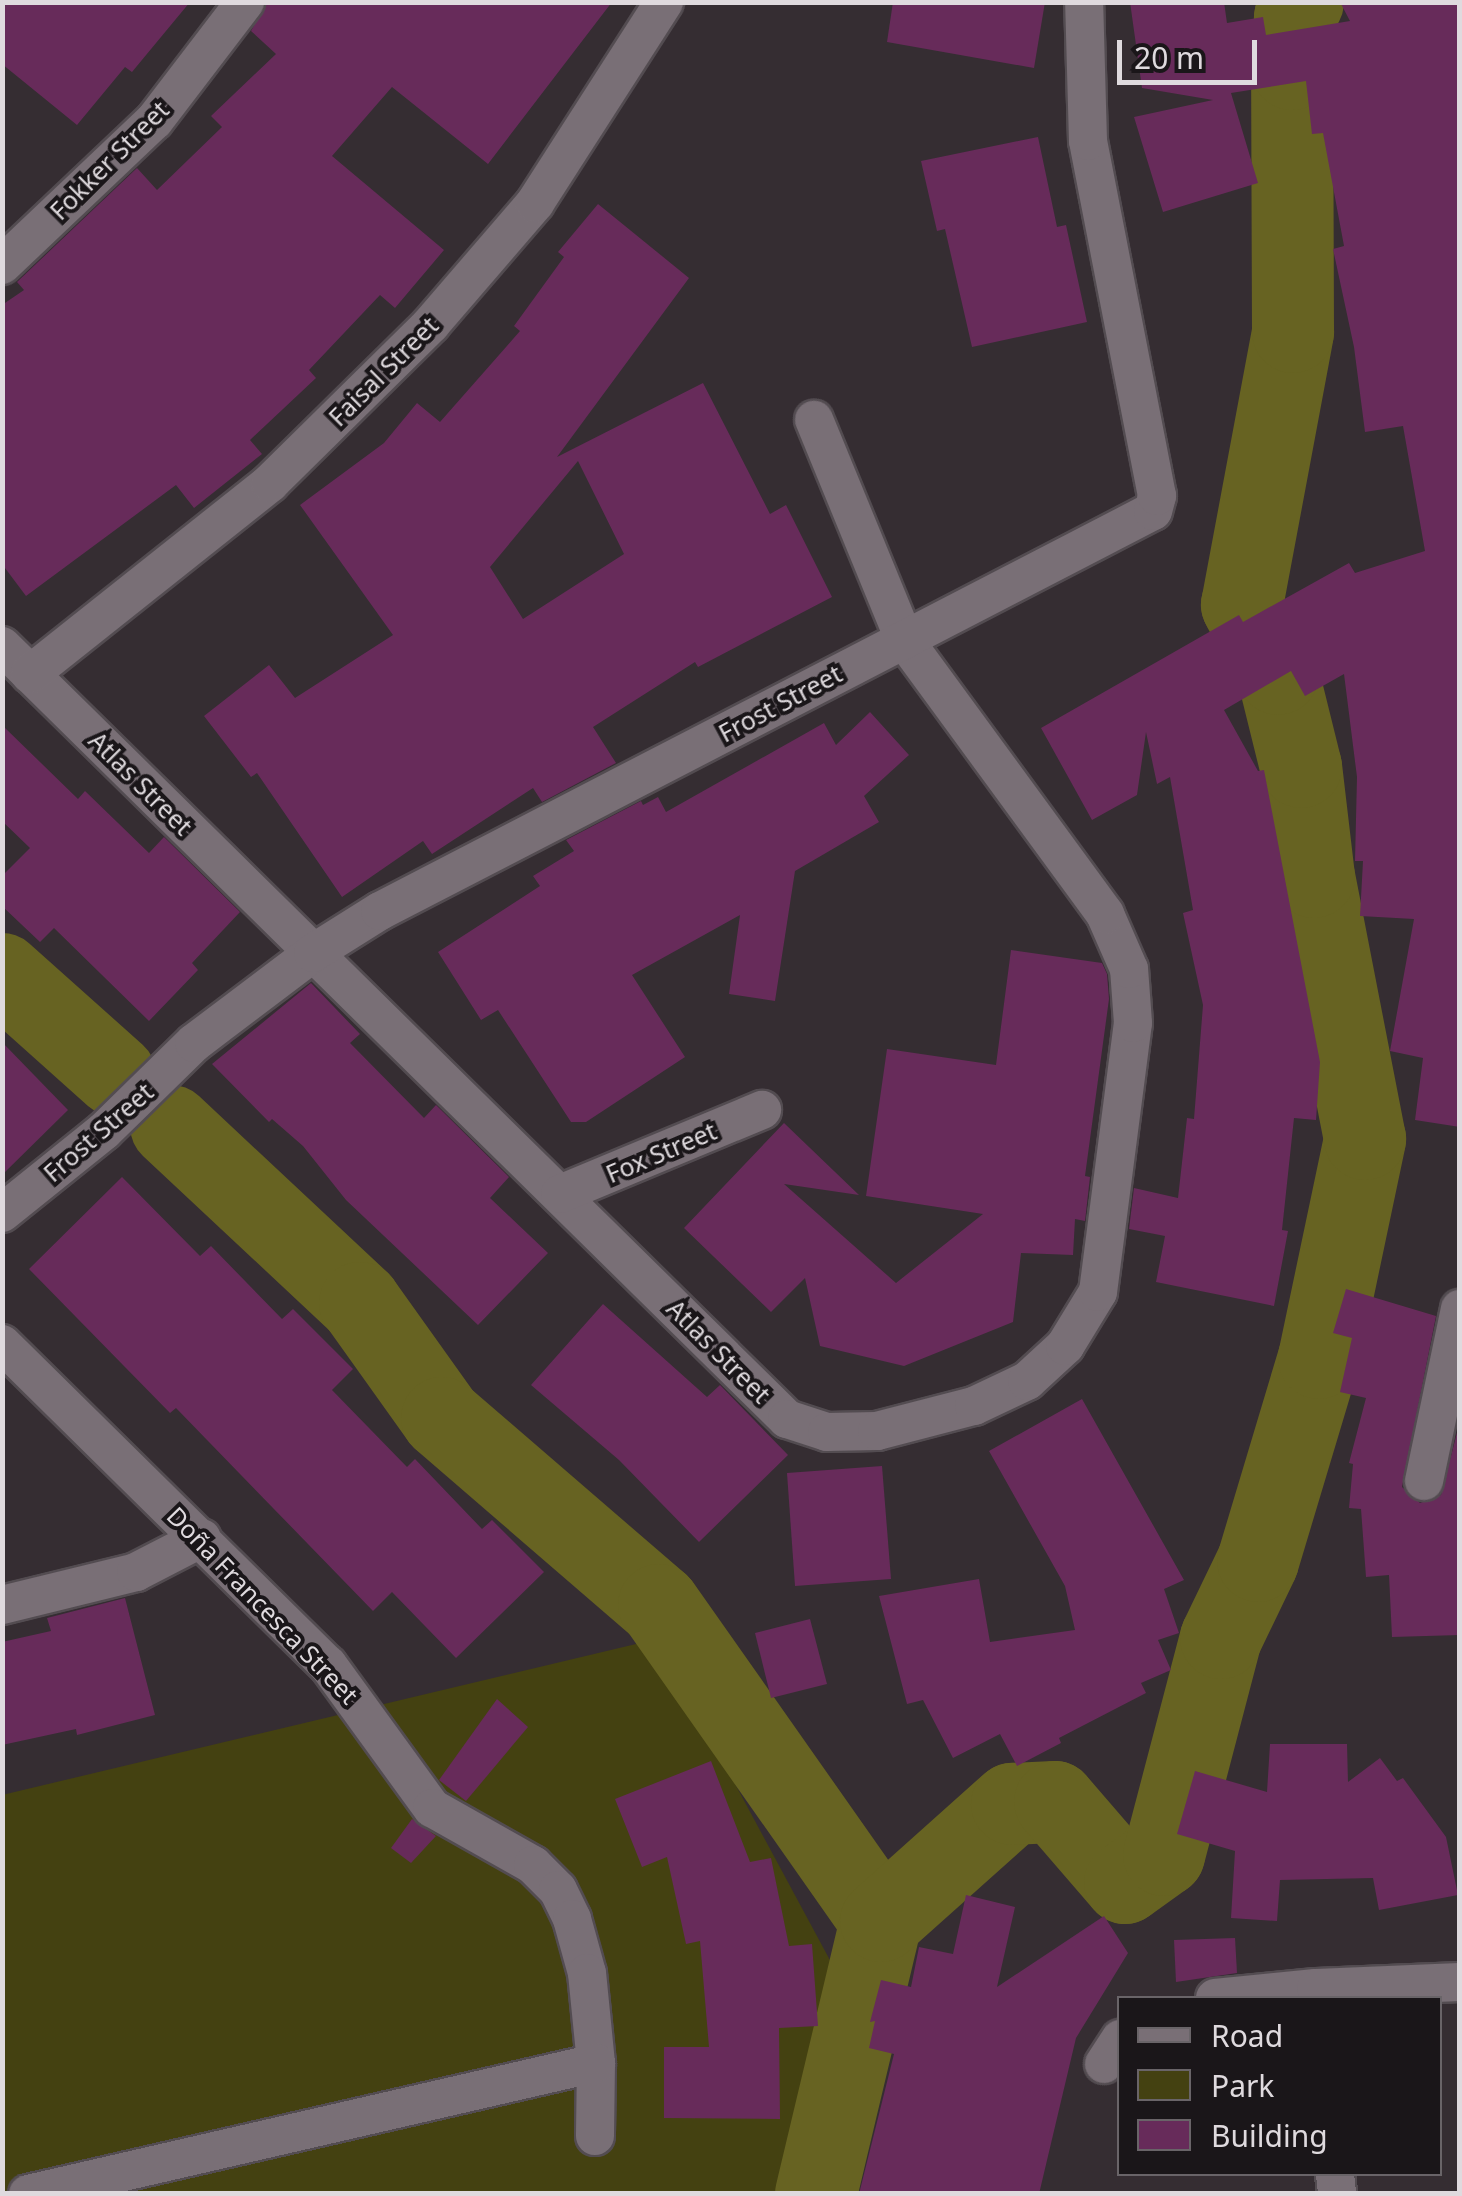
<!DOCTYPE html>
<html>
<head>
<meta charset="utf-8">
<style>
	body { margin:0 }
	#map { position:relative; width:1462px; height:2196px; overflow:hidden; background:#352d32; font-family:"Noto Sans",sans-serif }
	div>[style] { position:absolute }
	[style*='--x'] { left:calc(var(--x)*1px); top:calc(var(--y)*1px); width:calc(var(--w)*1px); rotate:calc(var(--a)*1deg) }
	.green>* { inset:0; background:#444111 }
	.river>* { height:82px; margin:-41px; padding:0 41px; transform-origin:41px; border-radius:41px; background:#676322 }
	.building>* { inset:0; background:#672b5a }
	.roads { filter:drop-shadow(2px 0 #534c51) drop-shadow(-2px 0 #534c51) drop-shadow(0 2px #534c51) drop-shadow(0 -2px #534c51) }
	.street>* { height:38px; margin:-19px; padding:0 19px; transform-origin:19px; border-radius:19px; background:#796f76 }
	span { translate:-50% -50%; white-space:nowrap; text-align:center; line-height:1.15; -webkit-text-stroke:8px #1a1619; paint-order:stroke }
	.street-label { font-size:25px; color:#dfdade }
	.frame { position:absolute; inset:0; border:5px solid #dfdade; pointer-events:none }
	.legend { position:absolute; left:1117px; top:1996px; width:325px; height:180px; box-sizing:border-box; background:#1a1619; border:2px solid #696468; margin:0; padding:12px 18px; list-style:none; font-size:30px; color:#dfdade }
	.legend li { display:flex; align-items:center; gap:20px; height:50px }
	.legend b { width:50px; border:2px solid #696468 }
	.scale { position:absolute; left:1117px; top:40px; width:140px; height:45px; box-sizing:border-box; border:5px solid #dfdade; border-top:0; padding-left:12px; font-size:30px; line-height:35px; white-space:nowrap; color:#dfdade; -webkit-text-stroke:8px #1a1619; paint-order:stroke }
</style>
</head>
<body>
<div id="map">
	<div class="green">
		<div style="clip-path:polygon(657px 1639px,852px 2001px,867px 2064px,853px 2193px,3px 2193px,2px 1795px)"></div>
	</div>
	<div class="river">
		<div style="--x:2;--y:974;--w:152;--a:41.8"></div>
		<div style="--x:171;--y:1126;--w:259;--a:43.1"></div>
		<div style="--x:360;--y:1303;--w:141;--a:54.5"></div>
		<div style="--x:442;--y:1418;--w:286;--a:40.8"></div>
		<div style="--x:659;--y:1605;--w:386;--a:54.9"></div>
		<div style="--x:816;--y:2194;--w:281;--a:-76.6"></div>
		<div style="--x:881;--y:1921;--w:176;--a:-41.8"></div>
		<div style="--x:1012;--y:1804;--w:43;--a:-2.7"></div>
		<div style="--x:1055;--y:1802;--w:107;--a:49.2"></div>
		<div style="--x:1125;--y:1883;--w:48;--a:-35.7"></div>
		<div style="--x:1164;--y:1855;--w:224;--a:-75.3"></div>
		<div style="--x:1221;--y:1638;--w:85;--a:-64.3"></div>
		<div style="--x:1258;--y:1561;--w:212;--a:-73.3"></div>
		<div style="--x:1319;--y:1358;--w:224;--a:-78.1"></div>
		<div style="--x:1365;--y:1139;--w:267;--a:-101"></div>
		<div style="--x:1314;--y:877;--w:111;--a:-96.7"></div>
		<div style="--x:1301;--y:767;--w:96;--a:-103.9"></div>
		<div style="--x:1278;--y:674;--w:78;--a:-117.6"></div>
		<div style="--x:1242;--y:605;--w:278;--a:-79.4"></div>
		<div style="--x:1293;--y:332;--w:263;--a:-90.2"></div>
		<div style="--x:1292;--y:69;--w:52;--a:-86.7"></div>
		<div style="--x:1295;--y:17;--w:17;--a:-62"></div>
	</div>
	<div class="building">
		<div style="clip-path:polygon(2px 2px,190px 2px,132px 72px,125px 67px,77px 125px,2px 64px)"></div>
		<div style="clip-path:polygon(267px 2px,612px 2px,488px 164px,392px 87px,332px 156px,444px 250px,395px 308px,380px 295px,309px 370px,316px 378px,250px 440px,262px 454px,194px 508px,176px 485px,26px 596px,2px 564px,2px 305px,24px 290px,17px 282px,137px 168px,157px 190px,222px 127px,211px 116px,276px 54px,251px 31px)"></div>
		<div style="clip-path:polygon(893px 2px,1045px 2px,1034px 68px,887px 42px)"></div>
		<div style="clip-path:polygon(1130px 2px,1224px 2px,1227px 23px,1263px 17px,1266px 35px,1350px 21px,1340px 2px,1460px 2px,1460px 1127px,1415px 1120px,1423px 1058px,1390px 1051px,1414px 919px,1360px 916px,1363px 861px,1355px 861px,1357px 777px,1344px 674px,1305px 696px,1291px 671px,1224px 710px,1258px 771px,1264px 770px,1320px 1062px,1316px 1120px,1294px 1118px,1282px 1230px,1288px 1231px,1274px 1306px,1156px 1282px,1165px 1236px,1129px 1229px,1134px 1188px,1178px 1198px,1187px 1118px,1194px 1119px,1203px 1005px,1183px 913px,1193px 910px,1170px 777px,1157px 784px,1146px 732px,1137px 795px,1092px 820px,1041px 728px,1239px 615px,1243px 622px,1349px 563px,1355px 573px,1425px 551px,1403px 426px,1365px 432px,1354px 347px,1333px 249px,1344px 246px,1323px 133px,1312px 134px,1306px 81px,1231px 93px,1258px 183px,1163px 212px,1134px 117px,1213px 100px,1142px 88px)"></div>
		<div style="clip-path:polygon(1038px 137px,1057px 227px,1066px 225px,1087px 322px,972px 347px,945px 229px,937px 231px,921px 161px)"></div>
		<div style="clip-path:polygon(evenodd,598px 204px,689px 278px,557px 457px,703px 383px,770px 514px,786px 505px,832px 597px,698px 667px,695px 662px,593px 727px,616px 763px,542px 802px,533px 788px,432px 854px,423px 841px,342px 897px,257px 773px,251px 777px,204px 716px,269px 665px,295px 698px,393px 635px,300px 505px,384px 443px,417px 403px,440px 422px,520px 331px,514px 326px,564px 257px,558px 252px,598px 204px,578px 461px,624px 554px,523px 619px,490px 567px,578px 461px)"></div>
		<div style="clip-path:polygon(870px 712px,909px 755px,864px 796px,879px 822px,795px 871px,775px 1001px,729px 994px,740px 915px,632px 975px,685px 1057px,586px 1122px,571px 1122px,498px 1010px,481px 1020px,438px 952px,540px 886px,533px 876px,574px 851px,566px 840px,641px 801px,643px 805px,658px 797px,666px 812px,824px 723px,836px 745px)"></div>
		<div style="clip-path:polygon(2px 725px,78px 799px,85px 791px,149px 853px,164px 837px,240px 912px,192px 963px,198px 970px,149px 1021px,54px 928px,40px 942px,2px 906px,2px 876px,30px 848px,2px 821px)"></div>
		<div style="clip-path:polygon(1011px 950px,1102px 963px,1107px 974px,1109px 999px,1085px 1176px,1090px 1177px,1085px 1221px,1075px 1219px,1073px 1255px,1021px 1253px,1013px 1322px,904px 1366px,820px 1346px,805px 1278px,771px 1312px,684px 1228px,784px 1123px,859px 1195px,784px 1184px,896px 1283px,983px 1214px,866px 1196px,887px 1049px,996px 1065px)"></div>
		<div style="clip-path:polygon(311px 983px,360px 1034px,350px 1043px,424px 1118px,436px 1105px,509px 1177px,490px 1198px,548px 1253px,478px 1325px,346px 1200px,303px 1146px,272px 1119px,269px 1122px,212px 1064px)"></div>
		<div style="clip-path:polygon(2px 1042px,68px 1110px,2px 1175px)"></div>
		<div style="clip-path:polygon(122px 1177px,200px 1256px,211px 1246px,282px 1319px,293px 1309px,353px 1369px,332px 1390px,407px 1467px,415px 1459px,482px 1529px,492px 1520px,544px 1572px,456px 1658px,392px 1592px,373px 1611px,176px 1408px,170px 1413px,29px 1269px)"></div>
		<div style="clip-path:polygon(1346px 1289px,1436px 1316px,1402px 1487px,1420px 1503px,1441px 1495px,1460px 1421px,1460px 1635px,1392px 1637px,1389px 1575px,1366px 1577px,1361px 1509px,1349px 1508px,1353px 1464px,1349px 1463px,1366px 1398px,1340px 1392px,1352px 1338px,1333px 1333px)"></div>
		<div style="clip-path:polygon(603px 1304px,707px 1397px,720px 1385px,788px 1455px,699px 1542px,619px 1460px,531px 1385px)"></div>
		<div style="clip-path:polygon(1082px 1399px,1184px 1580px,1164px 1589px,1179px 1633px,1158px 1640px,1171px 1670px,1141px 1683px,1146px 1693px,1059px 1738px,1061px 1743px,1017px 1766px,1000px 1734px,953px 1758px,923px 1700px,907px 1704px,879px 1596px,979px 1579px,990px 1642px,1075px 1630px,1065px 1586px,989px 1451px)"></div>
		<div style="clip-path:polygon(882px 1466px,891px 1579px,795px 1586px,787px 1473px)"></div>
		<div style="clip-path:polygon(125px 1598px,155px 1715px,77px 1735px,76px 1729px,2px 1745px,2px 1642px,51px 1631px,47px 1618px)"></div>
		<div style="clip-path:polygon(810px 1619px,827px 1684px,771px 1698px,755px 1633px)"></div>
		<div style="clip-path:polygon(497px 1699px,528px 1727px,466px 1801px,439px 1780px)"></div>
		<div style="clip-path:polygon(1270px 1744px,1347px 1744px,1348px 1782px,1380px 1758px,1397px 1781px,1403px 1778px,1446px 1837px,1458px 1895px,1379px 1910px,1373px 1878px,1280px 1880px,1277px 1921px,1231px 1918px,1235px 1851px,1177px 1834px,1195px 1771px,1267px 1792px)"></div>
		<div style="clip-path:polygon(711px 1761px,750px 1862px,771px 1858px,789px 1946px,812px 1944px,818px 2026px,779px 2028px,780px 2119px,664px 2118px,664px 2047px,709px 2047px,700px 1941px,686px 1944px,667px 1857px,642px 1867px,615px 1799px)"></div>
		<div style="clip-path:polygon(412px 1819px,436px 1836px,411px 1863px,391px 1848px)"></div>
		<div style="clip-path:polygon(966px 1895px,1015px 1907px,997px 1987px,1104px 1916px,1128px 1953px,1076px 2038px,1039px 2194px,859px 2194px,894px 2054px,869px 2048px,875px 2021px,870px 2022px,881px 1980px,911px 1987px,919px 1947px,953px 1954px)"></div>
		<div style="clip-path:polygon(1235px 1938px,1237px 1973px,1176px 1982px,1174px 1940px)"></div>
	</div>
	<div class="roads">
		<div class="street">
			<div style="--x:2;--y:265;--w:209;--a:-43.5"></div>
			<div style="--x:154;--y:121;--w:150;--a:-52.6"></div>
			<div style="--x:2;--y:646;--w:1102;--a:44.56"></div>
			<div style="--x:787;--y:1419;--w:42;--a:18"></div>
			<div style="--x:827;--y:1432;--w:50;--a:-1.1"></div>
			<div style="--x:877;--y:1431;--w:100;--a:-14.5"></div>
			<div style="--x:974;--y:1406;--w:59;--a:-25.3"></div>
			<div style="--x:1027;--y:1381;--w:52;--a:-42.6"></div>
			<div style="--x:1065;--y:1346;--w:63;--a:-58.6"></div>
			<div style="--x:1098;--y:1292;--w:271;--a:-82.6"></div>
			<div style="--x:1133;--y:1023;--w:54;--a:-94.2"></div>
			<div style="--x:1129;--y:969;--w:60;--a:-113.6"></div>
			<div style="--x:1105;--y:914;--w:341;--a:-126.2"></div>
			<div style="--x:904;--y:639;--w:237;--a:-112.3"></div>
			<div style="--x:30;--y:674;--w:307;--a:-38.5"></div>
			<div style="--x:270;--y:483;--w:226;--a:-44.6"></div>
			<div style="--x:431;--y:324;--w:160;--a:-49.3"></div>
			<div style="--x:535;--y:203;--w:239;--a:-57.3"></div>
			<div style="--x:560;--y:1194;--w:219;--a:-22.6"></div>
			<div style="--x:2;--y:1213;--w:131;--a:-38.8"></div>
			<div style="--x:104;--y:1131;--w:126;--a:-44.4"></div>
			<div style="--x:194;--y:1043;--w:149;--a:-37.1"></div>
			<div style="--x:313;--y:953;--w:79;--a:-32.1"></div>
			<div style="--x:380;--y:911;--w:870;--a:-27.36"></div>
			<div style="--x:1153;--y:511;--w:16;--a:-75"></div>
			<div style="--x:1157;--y:496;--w:362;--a:-101"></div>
			<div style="--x:1088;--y:141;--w:139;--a:-91.6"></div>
			<div style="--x:2;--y:1344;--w:458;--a:44.6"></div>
			<div style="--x:328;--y:1665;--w:177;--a:54"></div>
			<div style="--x:432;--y:1808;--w:116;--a:29.4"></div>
			<div style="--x:533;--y:1865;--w:35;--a:45"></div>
			<div style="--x:558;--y:1890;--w:32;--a:64"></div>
			<div style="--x:572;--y:1919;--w:56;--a:74.5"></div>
			<div style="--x:587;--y:1973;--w:90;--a:84.3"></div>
			<div style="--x:596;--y:2063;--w:73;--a:90.8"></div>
			<div style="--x:1424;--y:1481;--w:176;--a:-78.2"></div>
			<div style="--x:2;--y:1605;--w:138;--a:-13.8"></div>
			<div style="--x:136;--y:1572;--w:74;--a:-27.3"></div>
			<div style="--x:1215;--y:1998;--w:101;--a:-5.7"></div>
			<div style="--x:1316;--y:1988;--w:144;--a:-2.4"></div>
			<div style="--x:1104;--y:2064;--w:30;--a:-57"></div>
			<div style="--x:1335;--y:2174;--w:20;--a:84"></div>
			<div style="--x:28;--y:2194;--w:583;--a:-12.99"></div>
		</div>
	</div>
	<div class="street-label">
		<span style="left:109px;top:160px;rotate:-45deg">Fokker Street</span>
		<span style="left:383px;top:371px;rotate:-45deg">Faisal Street</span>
		<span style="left:780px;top:703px;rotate:-28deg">Frost Street</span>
		<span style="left:141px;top:783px;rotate:45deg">Atlas Street</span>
		<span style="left:98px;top:1132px;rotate:-41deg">Frost Street</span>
		<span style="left:661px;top:1152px;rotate:-23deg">Fox Street</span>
		<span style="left:719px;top:1351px;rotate:45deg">Atlas Street</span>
		<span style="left:263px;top:1605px;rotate:46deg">Doña Francesca Street</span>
	</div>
	<div class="frame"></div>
	<ul class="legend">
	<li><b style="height:12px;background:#796f76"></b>Road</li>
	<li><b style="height:28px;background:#444111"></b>Park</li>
	<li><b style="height:28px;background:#672b5a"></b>Building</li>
	</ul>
	<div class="scale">20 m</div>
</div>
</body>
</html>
